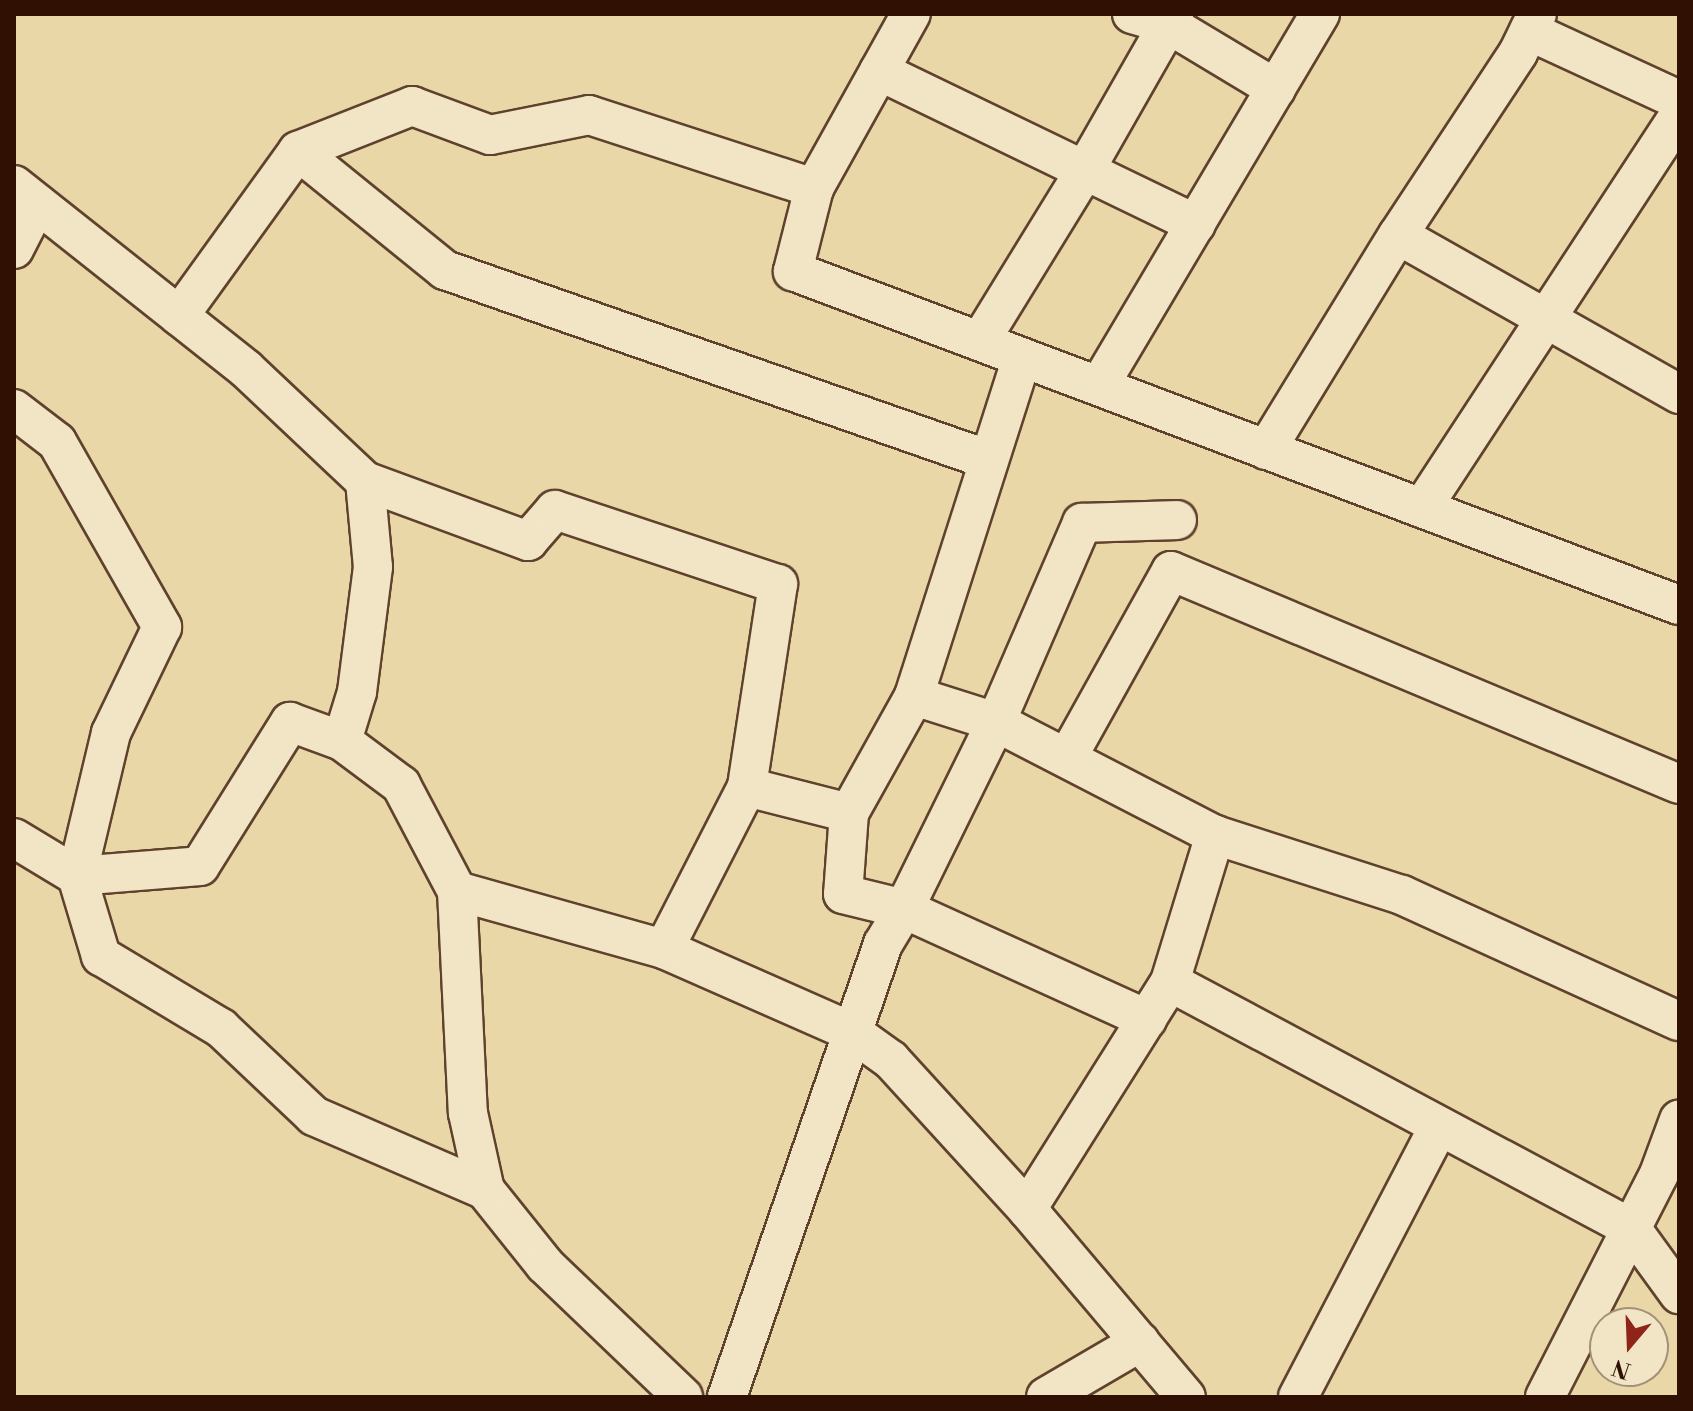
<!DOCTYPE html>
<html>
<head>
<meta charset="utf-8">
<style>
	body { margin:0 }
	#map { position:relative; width:1693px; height:1411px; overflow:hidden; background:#e9d7a7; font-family:"Libre Bodoni",serif }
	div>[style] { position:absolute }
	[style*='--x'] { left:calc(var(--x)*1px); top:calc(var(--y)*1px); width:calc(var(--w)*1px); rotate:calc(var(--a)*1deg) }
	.roads { filter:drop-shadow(2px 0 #5f422d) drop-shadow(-2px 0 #5f422d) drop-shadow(0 2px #5f422d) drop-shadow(0 -2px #5f422d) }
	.minor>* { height:38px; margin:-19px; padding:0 19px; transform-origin:19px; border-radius:19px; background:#f1e5c6 }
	span { translate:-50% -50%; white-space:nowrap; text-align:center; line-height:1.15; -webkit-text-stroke:6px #f1e5c6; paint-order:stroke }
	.frame { position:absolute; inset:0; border:16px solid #311004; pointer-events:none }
	.north { position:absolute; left:1589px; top:1307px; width:80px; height:80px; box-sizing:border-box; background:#f1e5c6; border:2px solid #a49078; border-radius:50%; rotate:199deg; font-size:22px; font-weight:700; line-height:32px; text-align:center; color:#311004 }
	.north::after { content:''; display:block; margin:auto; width:28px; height:36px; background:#8f2418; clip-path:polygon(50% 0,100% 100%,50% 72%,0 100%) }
</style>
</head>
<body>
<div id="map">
	<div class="roads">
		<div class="minor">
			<div style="--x:1132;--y:14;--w:37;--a:16"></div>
			<div style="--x:1168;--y:24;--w:126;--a:31"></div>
			<div style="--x:1529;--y:31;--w:165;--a:24.7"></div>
			<div style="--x:879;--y:71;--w:352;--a:25.8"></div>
			<div style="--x:298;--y:151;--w:189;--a:39"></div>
			<div style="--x:445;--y:270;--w:576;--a:19.25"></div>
			<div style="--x:14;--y:185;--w:296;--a:38.4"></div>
			<div style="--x:246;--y:369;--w:163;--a:43.3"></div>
			<div style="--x:365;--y:481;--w:86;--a:84.7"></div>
			<div style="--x:373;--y:567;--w:126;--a:97.3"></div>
			<div style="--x:357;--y:692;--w:51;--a:107"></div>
			<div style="--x:342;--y:741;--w:74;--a:36.7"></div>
			<div style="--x:401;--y:785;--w:120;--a:62.2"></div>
			<div style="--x:457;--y:891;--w:222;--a:87.2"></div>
			<div style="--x:468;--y:1113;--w:79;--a:77.6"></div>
			<div style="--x:485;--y:1190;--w:96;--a:51.3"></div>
			<div style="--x:545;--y:1265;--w:191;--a:43.7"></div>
			<div style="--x:814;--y:188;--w:199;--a:-60.9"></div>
			<div style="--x:1398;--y:235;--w:218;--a:-56.6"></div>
			<div style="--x:1518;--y:53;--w:43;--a:-64"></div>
			<div style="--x:14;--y:249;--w:51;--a:-62.9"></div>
			<div style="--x:179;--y:316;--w:203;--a:-54.2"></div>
			<div style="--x:298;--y:151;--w:123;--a:-21.5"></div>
			<div style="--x:412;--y:106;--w:83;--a:20.4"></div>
			<div style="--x:490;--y:135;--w:101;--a:-11.4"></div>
			<div style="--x:589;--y:115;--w:237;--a:18"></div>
			<div style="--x:814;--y:188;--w:86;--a:104.2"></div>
			<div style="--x:793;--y:271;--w:947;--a:20.66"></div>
			<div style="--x:980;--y:341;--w:201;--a:-58.4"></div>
			<div style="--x:1085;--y:170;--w:180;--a:-60.3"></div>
			<div style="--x:1099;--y:386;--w:433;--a:-59.3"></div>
			<div style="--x:14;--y:409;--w:54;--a:37.5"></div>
			<div style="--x:57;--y:442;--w:213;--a:60.4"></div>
			<div style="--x:162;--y:627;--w:118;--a:115.7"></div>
			<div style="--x:111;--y:733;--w:147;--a:103.4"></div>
			<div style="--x:77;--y:876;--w:84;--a:73.3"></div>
			<div style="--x:101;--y:956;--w:140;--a:31"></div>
			<div style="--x:221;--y:1028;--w:128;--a:43.4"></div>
			<div style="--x:314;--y:1116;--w:186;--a:23.4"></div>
			<div style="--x:1266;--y:450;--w:252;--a:-58.5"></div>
			<div style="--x:1398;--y:235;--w:323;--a:29.5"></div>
			<div style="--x:365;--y:481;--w:174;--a:20.2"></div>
			<div style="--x:528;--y:541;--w:41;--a:-48.9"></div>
			<div style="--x:555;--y:510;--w:235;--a:18.4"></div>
			<div style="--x:778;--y:584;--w:205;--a:98.7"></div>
			<div style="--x:1422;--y:508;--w:469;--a:-56.8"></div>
			<div style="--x:914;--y:696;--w:355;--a:-72.3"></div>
			<div style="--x:1067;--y:758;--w:214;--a:-60.9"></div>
			<div style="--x:1171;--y:571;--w:551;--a:22.75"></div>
			<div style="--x:849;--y:813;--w:134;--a:-60.9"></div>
			<div style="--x:914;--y:696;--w:86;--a:17.6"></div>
			<div style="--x:996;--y:722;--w:246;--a:27.3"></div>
			<div style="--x:14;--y:838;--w:74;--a:31.1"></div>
			<div style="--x:77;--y:876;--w:123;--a:-4.6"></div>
			<div style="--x:200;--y:866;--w:170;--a:-58"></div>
			<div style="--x:290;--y:722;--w:55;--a:20.1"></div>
			<div style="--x:457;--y:891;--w:215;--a:15.7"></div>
			<div style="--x:664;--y:949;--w:206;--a:23.8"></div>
			<div style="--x:852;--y:1032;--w:48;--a:35.7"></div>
			<div style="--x:891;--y:1060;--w:202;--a:47.6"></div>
			<div style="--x:1027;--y:1209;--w:246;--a:49.8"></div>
			<div style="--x:664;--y:949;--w:182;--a:-62.9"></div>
			<div style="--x:747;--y:787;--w:105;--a:14.3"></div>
			<div style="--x:849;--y:813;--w:81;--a:94.2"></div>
			<div style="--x:843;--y:894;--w:63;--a:13.8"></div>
			<div style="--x:904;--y:909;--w:267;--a:24.4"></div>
			<div style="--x:1170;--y:982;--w:154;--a:-73"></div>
			<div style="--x:1215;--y:835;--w:196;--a:17.8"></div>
			<div style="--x:1402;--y:895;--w:304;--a:24.5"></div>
			<div style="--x:1027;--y:1209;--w:268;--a:-57.8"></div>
			<div style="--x:1170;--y:982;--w:523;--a:28.09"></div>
			<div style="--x:1631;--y:1228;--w:82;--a:54"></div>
			<div style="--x:727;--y:1397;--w:479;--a:-71"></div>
			<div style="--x:883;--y:944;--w:41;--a:-59"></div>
			<div style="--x:904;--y:909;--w:208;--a:-63.8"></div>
			<div style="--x:996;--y:722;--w:217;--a:-66.6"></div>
			<div style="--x:1082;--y:523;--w:95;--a:-1.8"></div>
			<div style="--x:1046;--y:1397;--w:109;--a:-30.3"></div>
			<div style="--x:1298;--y:1397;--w:305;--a:-62.5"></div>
			<div style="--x:1545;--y:1397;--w:250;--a:-62.9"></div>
			<div style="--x:1659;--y:1174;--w:58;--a:-69.7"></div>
		</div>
	</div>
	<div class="frame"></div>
	<div class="north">N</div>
</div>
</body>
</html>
